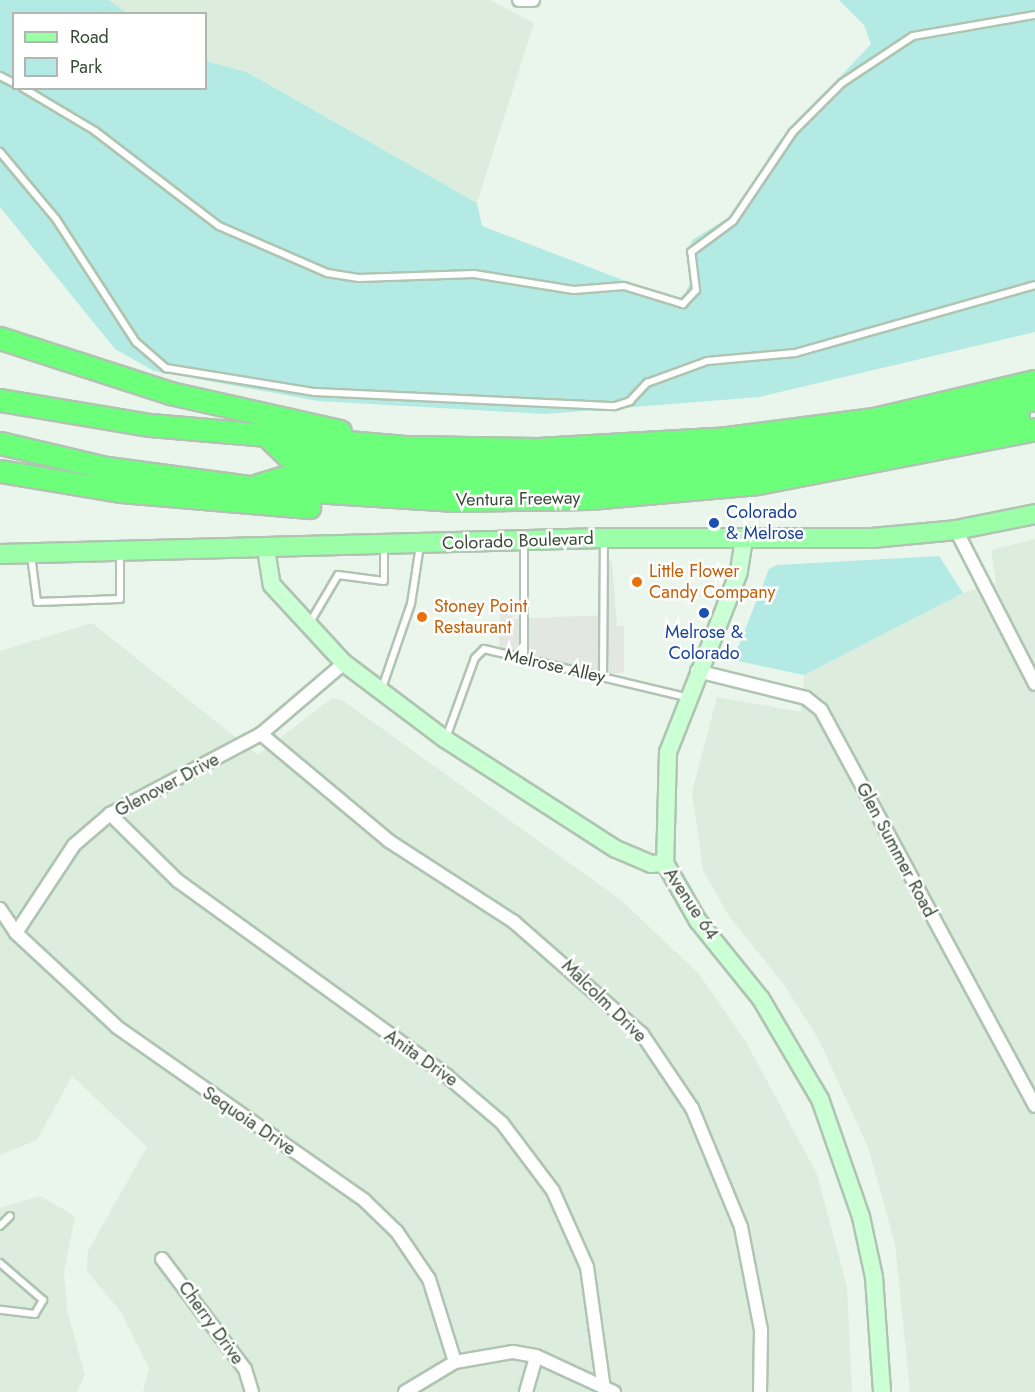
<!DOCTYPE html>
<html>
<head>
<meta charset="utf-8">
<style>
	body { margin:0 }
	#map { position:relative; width:1035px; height:1392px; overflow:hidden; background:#eaf5ec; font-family:Jost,sans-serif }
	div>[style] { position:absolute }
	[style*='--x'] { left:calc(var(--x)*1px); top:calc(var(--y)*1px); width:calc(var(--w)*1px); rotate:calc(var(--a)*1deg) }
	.residential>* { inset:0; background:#dcedde }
	.green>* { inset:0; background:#b3eae3 }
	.parking>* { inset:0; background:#e2e7e2 }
	.roads { filter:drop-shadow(2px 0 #afc4b1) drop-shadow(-2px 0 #afc4b1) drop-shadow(0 2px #afc4b1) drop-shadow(0 -2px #afc4b1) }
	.lane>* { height:6px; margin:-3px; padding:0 3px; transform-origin:3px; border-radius:3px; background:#fff }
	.street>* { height:12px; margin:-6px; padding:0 6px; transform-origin:6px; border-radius:6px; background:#fff }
	.secondary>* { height:16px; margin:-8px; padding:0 8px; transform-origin:8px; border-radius:8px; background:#cbffd4 }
	.primary>* { height:18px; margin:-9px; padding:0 9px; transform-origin:9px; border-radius:9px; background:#9affa7 }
	.highway>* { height:21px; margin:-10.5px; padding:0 10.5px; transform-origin:10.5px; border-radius:10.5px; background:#6cff79 }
	.dots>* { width:16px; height:16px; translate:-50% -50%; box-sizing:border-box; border:3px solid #fff; border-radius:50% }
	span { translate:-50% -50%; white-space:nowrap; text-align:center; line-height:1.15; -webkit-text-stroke:5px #fff; paint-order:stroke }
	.street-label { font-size:18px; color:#384a38 }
	.transit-label { font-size:18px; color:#164399 }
	.left { translate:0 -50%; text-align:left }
	.food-label { font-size:18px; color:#c56008 }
	.legend { position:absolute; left:12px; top:12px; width:195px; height:78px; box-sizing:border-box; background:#fff; border:2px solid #afb7af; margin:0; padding:8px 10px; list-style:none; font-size:18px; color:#384a38 }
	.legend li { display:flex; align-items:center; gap:12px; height:30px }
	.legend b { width:30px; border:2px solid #afb7af }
</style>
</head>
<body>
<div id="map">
	<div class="residential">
		<div style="clip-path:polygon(109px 0,490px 0,534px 23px,477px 203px,248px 72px,206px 61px,206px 14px,127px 13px)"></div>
		<div style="clip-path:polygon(1035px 539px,1035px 1392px,910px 1392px,895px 1244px,868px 1147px,819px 1040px,785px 986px,728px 915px,703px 870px,692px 792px,717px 697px,801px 712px,804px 675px,963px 593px,996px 583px,991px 550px)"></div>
		<div style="clip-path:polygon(92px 623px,258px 755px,332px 698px,342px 700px,621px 900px,699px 974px,746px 1042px,817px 1174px,847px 1287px,852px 1392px,143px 1392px,149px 1368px,121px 1312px,87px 1271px,88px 1251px,147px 1147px,72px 1076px,37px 1140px,0 1155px,0 651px)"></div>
		<div style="clip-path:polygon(40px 1196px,75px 1216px,64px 1272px,67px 1310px,85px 1375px,77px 1392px,0 1392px,0 1208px)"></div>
	</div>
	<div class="green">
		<div style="clip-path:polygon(0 0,109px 0,127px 13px,14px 14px,14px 88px,206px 88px,206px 61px,247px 72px,477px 203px,482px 226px,662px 295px,683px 298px,691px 281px,687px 258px,692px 240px,733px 215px,778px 143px,871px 44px,864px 25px,839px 0,1035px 0,1035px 332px,759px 397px,546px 414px,318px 401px,154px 371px,115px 349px,0 207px)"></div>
		<div style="clip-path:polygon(939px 556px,963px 593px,804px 675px,733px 660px,769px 569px,777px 565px)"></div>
	</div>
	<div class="parking">
		<div style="clip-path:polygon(605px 561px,612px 561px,617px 626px,624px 626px,624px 672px,611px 674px,499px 647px,500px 602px,512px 601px,513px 619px,604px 615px)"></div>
	</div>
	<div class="roads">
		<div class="lane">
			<div style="--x:0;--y:76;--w:16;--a:27"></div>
			<div style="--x:23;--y:88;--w:84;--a:30.8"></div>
			<div style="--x:95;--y:131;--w:156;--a:37.5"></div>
			<div style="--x:219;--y:226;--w:118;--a:23.5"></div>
			<div style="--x:327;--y:273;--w:32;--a:9"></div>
			<div style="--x:359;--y:278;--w:115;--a:-2"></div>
			<div style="--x:474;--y:274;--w:101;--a:9.1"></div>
			<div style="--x:574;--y:290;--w:50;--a:-4.6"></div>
			<div style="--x:624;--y:286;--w:62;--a:17"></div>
			<div style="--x:683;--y:304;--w:19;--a:-47"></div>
			<div style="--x:696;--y:290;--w:38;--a:-97"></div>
			<div style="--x:691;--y:252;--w:52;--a:-36.4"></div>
			<div style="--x:733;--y:221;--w:107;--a:-56"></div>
			<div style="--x:793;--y:132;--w:69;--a:-45"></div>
			<div style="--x:842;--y:83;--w:85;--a:-33.5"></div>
			<div style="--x:913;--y:36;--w:124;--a:-9.8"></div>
			<div style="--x:0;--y:152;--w:87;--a:50.1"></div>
			<div style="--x:56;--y:219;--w:147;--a:57"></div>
			<div style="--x:136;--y:342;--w:40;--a:41"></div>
			<div style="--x:166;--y:368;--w:151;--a:9.2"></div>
			<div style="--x:315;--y:392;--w:300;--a:2.7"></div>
			<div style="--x:615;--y:406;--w:16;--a:-18"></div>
			<div style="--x:630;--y:401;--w:25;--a:-47"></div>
			<div style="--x:647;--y:383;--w:64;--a:-20.1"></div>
			<div style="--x:707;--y:361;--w:88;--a:-5.2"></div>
			<div style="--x:795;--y:353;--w:249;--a:-15.8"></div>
			<div style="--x:31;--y:555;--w:47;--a:82.7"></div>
			<div style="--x:37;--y:602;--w:83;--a:-2.1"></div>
			<div style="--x:120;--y:599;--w:46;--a:-90"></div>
			<div style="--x:309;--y:624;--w:57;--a:-59.4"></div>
			<div style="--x:338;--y:575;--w:46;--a:7.4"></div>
			<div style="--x:384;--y:581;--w:34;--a:-90"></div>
			<div style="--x:524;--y:659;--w:117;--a:-90"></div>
			<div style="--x:603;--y:678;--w:138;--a:-89.6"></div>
			<div style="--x:382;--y:688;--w:89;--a:-71"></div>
			<div style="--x:411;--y:604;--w:60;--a:-81.3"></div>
			<div style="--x:446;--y:738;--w:85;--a:-70.1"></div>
			<div style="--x:475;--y:658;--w:13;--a:-45"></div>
			<div style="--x:484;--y:649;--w:208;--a:13.4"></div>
			<div style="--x:0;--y:1226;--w:14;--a:-45"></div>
			<div style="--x:0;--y:1263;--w:57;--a:40.7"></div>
			<div style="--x:43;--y:1300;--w:16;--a:120"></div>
			<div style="--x:35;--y:1314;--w:35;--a:-173"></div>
		</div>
		<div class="street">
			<div style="--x:519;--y:0;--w:14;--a:0"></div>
			<div style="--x:956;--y:530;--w:173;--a:62.8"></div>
			<div style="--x:697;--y:671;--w:112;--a:13.9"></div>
			<div style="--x:806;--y:698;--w:19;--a:39"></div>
			<div style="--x:821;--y:710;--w:450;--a:61.6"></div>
			<div style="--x:261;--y:734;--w:167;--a:39.9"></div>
			<div style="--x:389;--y:841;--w:149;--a:32.9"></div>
			<div style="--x:514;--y:922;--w:170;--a:41.2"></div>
			<div style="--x:642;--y:1034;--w:89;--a:56"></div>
			<div style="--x:692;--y:1108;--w:129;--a:67.6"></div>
			<div style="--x:741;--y:1227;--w:105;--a:79"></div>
			<div style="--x:761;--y:1330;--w:62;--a:90.9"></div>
			<div style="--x:110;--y:814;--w:95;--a:44.6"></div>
			<div style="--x:178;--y:881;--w:332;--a:35.9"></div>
			<div style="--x:447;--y:1076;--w:72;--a:40.5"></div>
			<div style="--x:502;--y:1123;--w:85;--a:53.1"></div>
			<div style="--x:553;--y:1191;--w:83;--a:65.9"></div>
			<div style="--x:587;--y:1267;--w:123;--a:82.1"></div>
			<div style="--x:0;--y:909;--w:29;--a:56"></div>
			<div style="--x:16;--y:933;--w:138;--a:42.9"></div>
			<div style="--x:117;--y:1027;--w:302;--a:35"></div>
			<div style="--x:364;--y:1200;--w:46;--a:44.1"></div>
			<div style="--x:397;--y:1232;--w:57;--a:55.8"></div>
			<div style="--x:429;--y:1279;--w:87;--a:72.6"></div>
			<div style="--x:16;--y:933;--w:105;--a:-56.6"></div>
			<div style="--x:74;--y:845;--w:48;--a:-40.7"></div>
			<div style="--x:110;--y:814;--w:171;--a:-27.9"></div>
			<div style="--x:261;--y:734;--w:109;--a:-40.5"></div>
			<div style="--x:162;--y:1259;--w:138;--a:53"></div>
			<div style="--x:245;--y:1369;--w:24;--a:73"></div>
			<div style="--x:405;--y:1392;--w:58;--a:-31"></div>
			<div style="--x:455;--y:1362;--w:59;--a:-9.8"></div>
			<div style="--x:513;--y:1352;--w:23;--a:10"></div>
			<div style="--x:536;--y:1356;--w:86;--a:24.8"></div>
			<div style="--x:526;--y:1392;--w:37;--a:-74"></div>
		</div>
		<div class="secondary">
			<div style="--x:744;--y:539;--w:33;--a:99"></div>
			<div style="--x:739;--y:572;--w:193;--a:111.5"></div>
			<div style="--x:668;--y:752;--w:111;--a:91.5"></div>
			<div style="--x:665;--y:863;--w:67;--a:60.4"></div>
			<div style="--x:698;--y:921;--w:100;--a:51.1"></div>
			<div style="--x:761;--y:999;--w:116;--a:59.5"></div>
			<div style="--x:820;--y:1099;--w:125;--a:70.8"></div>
			<div style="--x:861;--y:1217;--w:61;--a:77.8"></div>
			<div style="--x:874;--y:1277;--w:115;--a:86"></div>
			<div style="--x:266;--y:549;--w:36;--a:81"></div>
			<div style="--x:272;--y:585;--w:106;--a:47.3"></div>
			<div style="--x:344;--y:663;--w:126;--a:37"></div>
			<div style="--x:445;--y:739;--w:203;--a:32.8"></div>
			<div style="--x:616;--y:849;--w:38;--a:23"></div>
			<div style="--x:651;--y:864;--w:14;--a:-4"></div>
		</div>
		<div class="primary">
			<div style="--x:0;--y:554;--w:604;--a:-1.52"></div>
			<div style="--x:604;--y:538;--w:268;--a:0"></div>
			<div style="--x:872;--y:538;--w:84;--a:-5.4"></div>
			<div style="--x:956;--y:530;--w:81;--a:-11.4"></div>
		</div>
		<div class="highway">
			<div style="--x:0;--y:338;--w:179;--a:17.9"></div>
			<div style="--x:170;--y:393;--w:174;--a:12.6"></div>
			<div style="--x:0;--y:400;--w:152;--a:9.5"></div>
			<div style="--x:150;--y:425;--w:259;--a:4.9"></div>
			<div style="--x:408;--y:447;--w:130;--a:0.9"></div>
			<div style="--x:538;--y:449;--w:189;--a:-3.3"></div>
			<div style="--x:727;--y:438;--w:148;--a:-7.4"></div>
			<div style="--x:874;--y:419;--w:165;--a:-13.3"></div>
			<div style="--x:266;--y:435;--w:29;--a:44"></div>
			<div style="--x:287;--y:455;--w:129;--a:4"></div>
			<div style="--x:416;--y:464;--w:147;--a:0"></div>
			<div style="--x:563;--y:464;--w:226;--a:-4.1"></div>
			<div style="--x:788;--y:448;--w:252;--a:-11.2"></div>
			<div style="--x:0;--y:443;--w:110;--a:13.2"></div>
			<div style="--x:107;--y:468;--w:143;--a:7.6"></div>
			<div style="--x:249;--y:487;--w:207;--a:3.6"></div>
			<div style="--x:456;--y:500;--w:134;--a:-0.9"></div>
			<div style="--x:590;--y:498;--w:169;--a:-5.1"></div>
			<div style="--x:758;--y:483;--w:282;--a:-11"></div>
			<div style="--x:0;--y:471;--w:123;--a:9.4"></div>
			<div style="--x:121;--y:491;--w:189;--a:4.9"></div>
			<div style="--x:258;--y:485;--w:34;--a:-17"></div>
			<div style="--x:290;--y:475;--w:177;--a:2.9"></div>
			<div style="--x:467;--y:484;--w:218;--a:-2.4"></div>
			<div style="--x:685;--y:475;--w:153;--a:-7.5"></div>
			<div style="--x:837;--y:455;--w:185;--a:-11.6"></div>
		</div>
	</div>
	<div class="dots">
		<div style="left:714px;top:523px;background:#1a4fb4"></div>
		<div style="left:637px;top:582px;background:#e8710a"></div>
		<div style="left:704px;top:613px;background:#1a4fb4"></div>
		<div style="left:422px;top:617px;background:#e8710a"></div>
	</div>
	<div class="street-label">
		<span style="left:518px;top:499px;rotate:-1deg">Ventura Freeway</span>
		<span style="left:518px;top:541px;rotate:-2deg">Colorado Boulevard</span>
		<span style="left:555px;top:666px;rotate:13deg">Melrose Alley</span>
		<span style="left:167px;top:785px;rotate:-28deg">Glenover Drive</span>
		<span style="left:896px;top:850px;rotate:62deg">Glen Summer Road</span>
		<span style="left:691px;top:904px;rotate:56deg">Avenue 64</span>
		<span style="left:604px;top:1001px;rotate:44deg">Malcolm Drive</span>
		<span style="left:421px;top:1058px;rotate:35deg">Anita Drive</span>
		<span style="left:249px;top:1121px;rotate:34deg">Sequoia Drive</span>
		<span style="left:211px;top:1323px;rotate:54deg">Cherry Drive</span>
	</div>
	<div class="transit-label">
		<span class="left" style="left:726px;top:523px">Colorado<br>&amp; Melrose</span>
		<span style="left:704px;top:643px">Melrose &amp;<br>Colorado</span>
	</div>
	<div class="food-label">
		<span class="left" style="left:649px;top:582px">Little Flower<br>Candy Company</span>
		<span class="left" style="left:434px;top:617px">Stoney Point<br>Restaurant</span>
	</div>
	<ul class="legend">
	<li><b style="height:8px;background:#9affa7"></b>Road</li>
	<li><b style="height:16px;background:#b3eae3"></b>Park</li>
	</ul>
</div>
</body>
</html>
